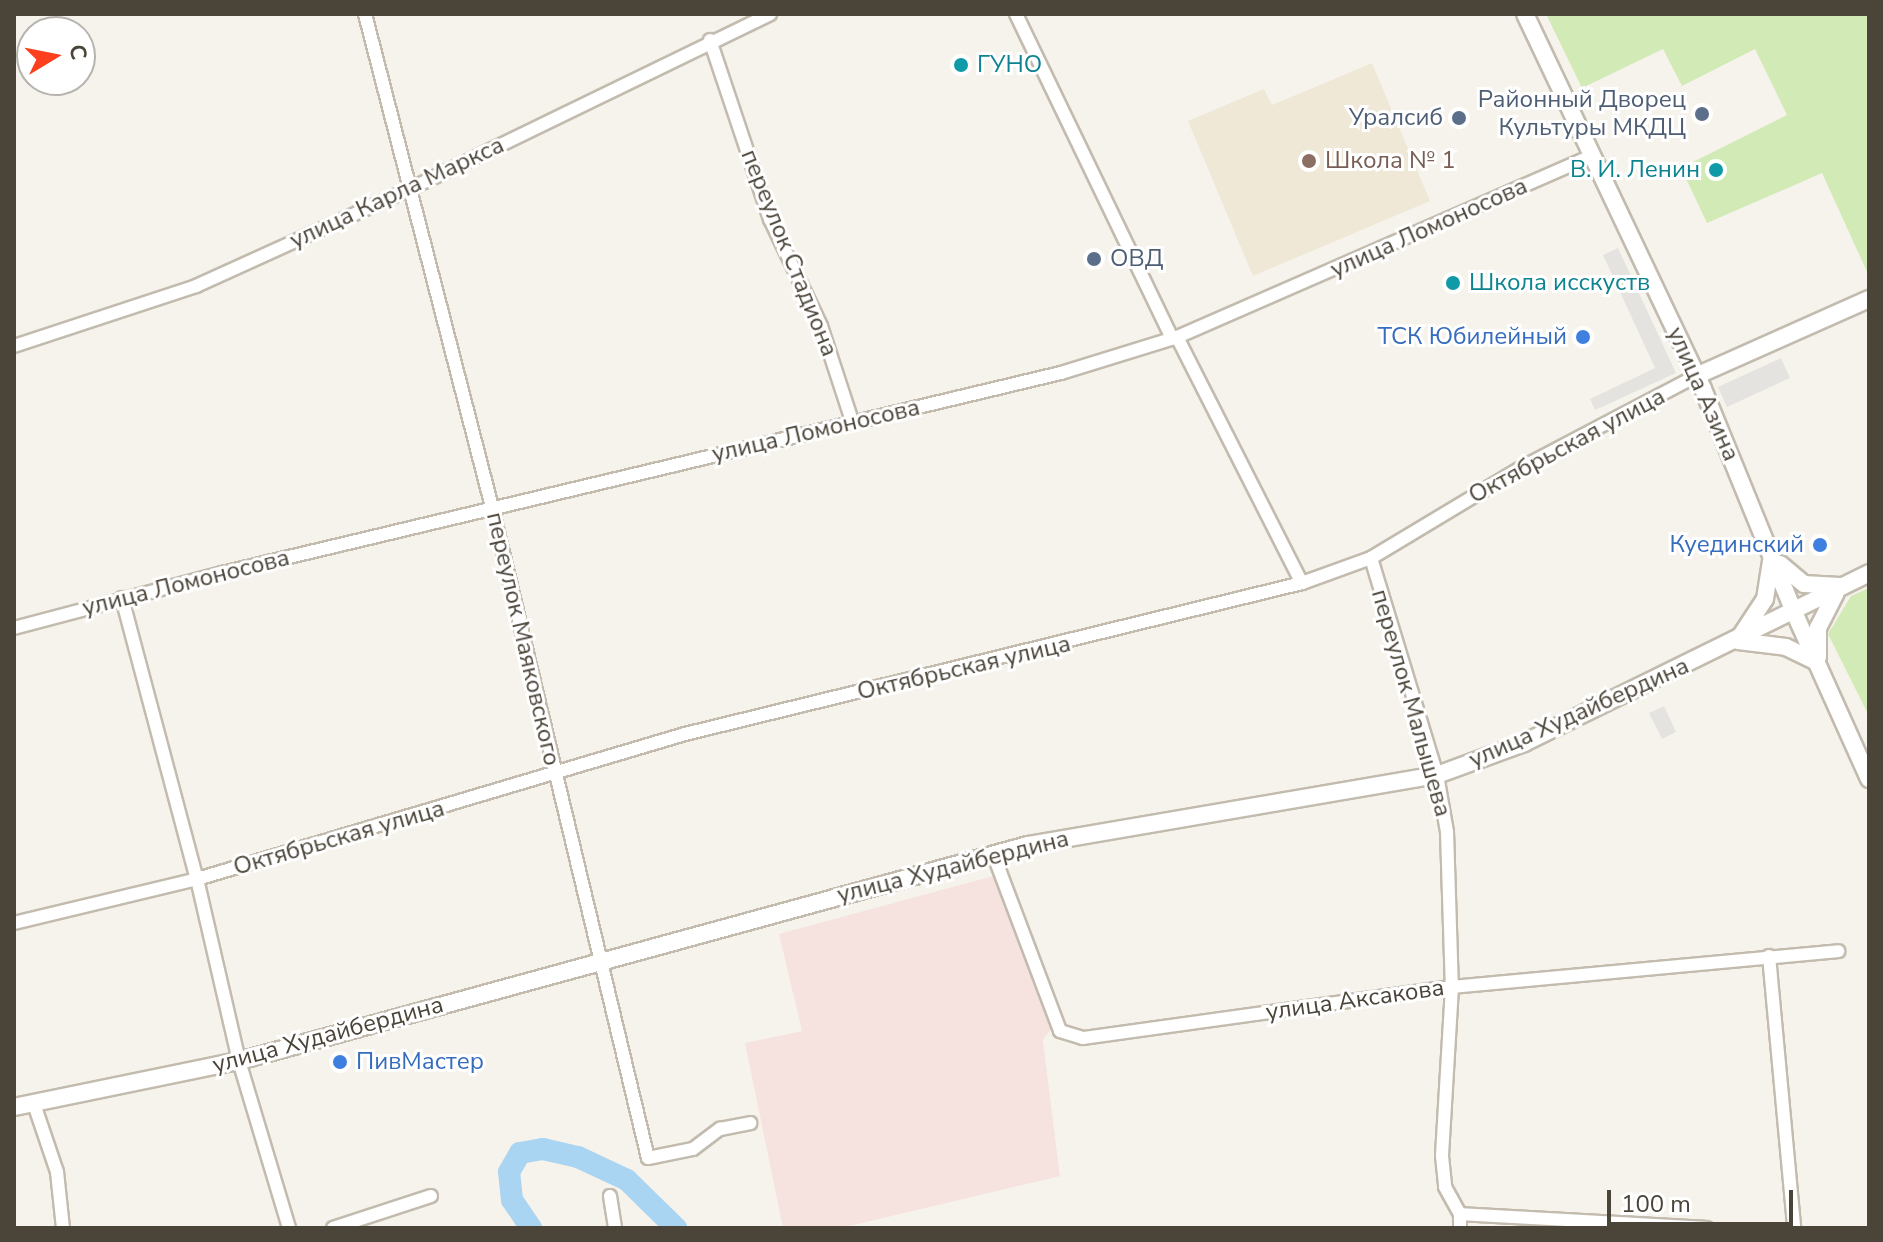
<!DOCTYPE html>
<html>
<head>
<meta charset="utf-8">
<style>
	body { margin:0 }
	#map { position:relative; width:1883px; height:1242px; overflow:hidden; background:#f6f3ec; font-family:"Nunito Sans",sans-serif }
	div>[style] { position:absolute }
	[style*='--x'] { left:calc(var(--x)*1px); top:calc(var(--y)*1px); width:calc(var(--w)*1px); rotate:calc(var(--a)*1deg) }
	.education>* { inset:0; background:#efe8d6 }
	.medical>* { inset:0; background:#f6e3e0 }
	.green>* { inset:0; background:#d2eab5 }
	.parking>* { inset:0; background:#e5e3e0 }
	.river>* { height:22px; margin:-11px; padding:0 11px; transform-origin:11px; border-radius:11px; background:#a9d4f2 }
	.roads { filter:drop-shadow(2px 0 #c2bbae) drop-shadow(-2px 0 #c2bbae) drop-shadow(0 2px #c2bbae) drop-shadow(0 -2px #c2bbae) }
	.minor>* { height:12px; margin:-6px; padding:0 6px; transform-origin:6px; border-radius:6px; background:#fff }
	.tertiary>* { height:16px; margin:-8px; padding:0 8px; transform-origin:8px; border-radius:8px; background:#fff }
	.dots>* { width:22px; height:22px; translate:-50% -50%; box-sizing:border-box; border:4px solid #fff; border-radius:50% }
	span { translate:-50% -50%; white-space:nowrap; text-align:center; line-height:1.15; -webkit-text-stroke:6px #fff; paint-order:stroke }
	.culture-label { font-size:24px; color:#0d838f }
	.left { translate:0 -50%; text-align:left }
	.right { translate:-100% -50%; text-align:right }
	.service-label { font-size:24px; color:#4e5e75 }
	.education-label { font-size:24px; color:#785e54 }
	.street-label { font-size:24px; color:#4b4439 }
	.shop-label { font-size:24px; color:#366cbe }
	.frame { position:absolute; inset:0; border:16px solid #4b4439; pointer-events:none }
	.north { position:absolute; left:16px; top:16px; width:80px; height:80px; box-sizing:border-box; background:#fff; border:2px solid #b7b4b0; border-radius:50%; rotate:80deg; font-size:22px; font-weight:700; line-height:32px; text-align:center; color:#4b4439 }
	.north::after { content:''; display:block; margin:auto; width:28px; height:36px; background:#fc3f1d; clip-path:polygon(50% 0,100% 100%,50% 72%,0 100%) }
	.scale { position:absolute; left:1607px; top:1190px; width:186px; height:36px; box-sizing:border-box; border:4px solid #4b4439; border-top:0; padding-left:10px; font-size:24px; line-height:28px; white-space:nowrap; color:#4b4439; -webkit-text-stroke:6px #fff; paint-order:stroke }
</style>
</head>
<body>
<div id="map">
	<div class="education">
		<div style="clip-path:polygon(1372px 63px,1430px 201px,1253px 276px,1188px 121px,1264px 89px,1272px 105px)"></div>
	</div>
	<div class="medical">
		<div style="clip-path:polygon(1004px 873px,1051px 1029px,1043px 1040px,1060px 1176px,841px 1228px,783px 1228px,745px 1043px,802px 1031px,779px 934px)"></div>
	</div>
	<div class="green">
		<div style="clip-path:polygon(1546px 14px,1869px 14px,1869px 276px,1822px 173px,1707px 223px,1681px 168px,1787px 115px,1755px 49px,1682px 86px,1663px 49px,1582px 88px)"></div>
		<div style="clip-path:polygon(1869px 588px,1869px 716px,1828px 634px,1851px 596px)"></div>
	</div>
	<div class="parking">
		<div style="clip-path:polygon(1618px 248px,1676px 373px,1595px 410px,1590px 399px,1655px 368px,1603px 255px)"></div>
		<div style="clip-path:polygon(1781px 358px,1790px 378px,1727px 407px,1718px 387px)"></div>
		<div style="clip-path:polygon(1664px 706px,1676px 732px,1662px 739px,1649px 713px)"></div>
	</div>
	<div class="river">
		<div style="--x:531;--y:1228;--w:34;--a:-124"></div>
		<div style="--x:512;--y:1200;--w:28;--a:-96"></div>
		<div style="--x:509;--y:1172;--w:22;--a:-60"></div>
		<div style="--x:520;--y:1153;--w:23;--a:-10"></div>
		<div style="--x:543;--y:1149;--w:36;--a:13"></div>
		<div style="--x:578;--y:1157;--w:54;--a:25.1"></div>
		<div style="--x:627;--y:1180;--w:69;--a:44.4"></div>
	</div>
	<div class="roads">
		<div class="minor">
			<div style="--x:365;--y:14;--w:513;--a:75.56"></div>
			<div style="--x:493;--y:511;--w:665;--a:76.53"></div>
			<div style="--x:648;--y:1158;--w:46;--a:-11.3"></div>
			<div style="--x:693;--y:1149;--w:34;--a:-37"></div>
			<div style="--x:720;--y:1129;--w:31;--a:-11"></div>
			<div style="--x:1016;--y:14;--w:360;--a:64.3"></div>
			<div style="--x:710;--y:40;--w:189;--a:71.5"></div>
			<div style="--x:770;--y:219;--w:119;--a:64.5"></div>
			<div style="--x:821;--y:326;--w:100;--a:71.9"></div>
			<div style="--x:1177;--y:337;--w:276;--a:63.1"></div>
			<div style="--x:14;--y:346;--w:192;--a:-18.2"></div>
			<div style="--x:196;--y:286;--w:237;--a:-24.4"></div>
			<div style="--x:412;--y:188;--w:398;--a:-25.9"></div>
			<div style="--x:1371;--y:558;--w:227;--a:73.1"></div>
			<div style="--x:1437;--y:775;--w:58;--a:80"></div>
			<div style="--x:1447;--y:832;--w:155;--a:88.2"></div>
			<div style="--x:1452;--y:987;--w:169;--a:93.4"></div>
			<div style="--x:1442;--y:1156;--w:31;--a:84"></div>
			<div style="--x:1445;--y:1187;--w:31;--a:61"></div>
			<div style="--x:1460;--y:1214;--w:14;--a:90"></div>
			<div style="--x:122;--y:598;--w:291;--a:75.1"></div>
			<div style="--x:197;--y:879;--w:187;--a:77"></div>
			<div style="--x:239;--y:1061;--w:174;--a:73.3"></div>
			<div style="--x:14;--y:628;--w:215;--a:-14.8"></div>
			<div style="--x:222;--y:573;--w:863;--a:-13.41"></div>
			<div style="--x:1061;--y:373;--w:121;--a:-17.2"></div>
			<div style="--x:1177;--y:337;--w:452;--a:-23.6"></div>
			<div style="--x:994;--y:856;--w:187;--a:69.3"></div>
			<div style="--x:1060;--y:1031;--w:24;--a:17"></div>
			<div style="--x:1083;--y:1038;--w:373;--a:-7.9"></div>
			<div style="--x:1452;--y:987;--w:388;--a:-5.3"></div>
			<div style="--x:14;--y:923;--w:188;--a:-13.5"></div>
			<div style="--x:197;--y:879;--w:509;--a:-16.55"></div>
			<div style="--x:685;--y:734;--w:635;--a:-13.75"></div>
			<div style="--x:1302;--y:583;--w:73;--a:-19.9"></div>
			<div style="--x:1371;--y:558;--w:173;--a:-31"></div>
			<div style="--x:1519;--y:469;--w:200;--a:-27.7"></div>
			<div style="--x:1769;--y:956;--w:273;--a:84.7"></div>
			<div style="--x:34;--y:1104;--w:72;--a:71.3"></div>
			<div style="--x:57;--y:1172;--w:56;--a:83.9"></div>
			<div style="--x:610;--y:1196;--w:32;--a:81"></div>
			<div style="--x:1460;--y:1214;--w:247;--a:3.2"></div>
			<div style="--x:333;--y:1228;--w:103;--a:-18.1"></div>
		</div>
		<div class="tertiary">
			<div style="--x:1525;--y:14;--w:415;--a:64.6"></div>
			<div style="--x:1703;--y:389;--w:241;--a:67.8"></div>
			<div style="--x:1794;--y:612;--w:183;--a:65.8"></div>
			<div style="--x:1696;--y:376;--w:189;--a:-24"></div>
			<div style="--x:1780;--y:564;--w:31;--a:40"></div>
			<div style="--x:1804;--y:584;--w:36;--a:3"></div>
			<div style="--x:1740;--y:637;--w:45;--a:-56.7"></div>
			<div style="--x:1765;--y:599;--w:39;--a:-81"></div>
			<div style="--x:1738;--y:641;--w:48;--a:7.1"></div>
			<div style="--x:1786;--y:647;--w:34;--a:26"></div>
			<div style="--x:1818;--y:657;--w:29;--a:-90"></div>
			<div style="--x:1818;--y:628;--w:39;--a:-63"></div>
			<div style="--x:14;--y:1107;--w:230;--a:-11.6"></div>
			<div style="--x:239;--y:1061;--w:818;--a:-15.31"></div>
			<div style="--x:1028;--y:845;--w:415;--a:-9.7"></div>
			<div style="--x:1437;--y:775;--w:93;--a:-20.2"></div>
			<div style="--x:1524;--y:743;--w:385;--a:-26.2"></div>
		</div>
	</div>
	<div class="dots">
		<div style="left:961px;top:65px;background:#0f9aa8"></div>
		<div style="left:1702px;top:114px;background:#5c6f8a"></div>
		<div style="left:1459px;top:118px;background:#5c6f8a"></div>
		<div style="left:1309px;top:161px;background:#8d6e63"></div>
		<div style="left:1716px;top:170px;background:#0f9aa8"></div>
		<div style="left:1094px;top:259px;background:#5c6f8a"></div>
		<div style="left:1453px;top:283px;background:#0f9aa8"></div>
		<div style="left:1583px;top:337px;background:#3f7fe0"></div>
		<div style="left:1820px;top:545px;background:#3f7fe0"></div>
		<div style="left:340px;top:1062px;background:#3f7fe0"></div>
	</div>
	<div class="culture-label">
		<span class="left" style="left:977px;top:65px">ГУНО</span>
		<span class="right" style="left:1700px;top:170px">В. И. Ленин</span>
		<span class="left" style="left:1469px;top:283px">Школа исскуств</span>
	</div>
	<div class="service-label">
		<span class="right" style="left:1686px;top:114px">Районный Дворец<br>Культуры МКДЦ</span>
		<span class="right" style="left:1443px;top:118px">Уралсиб</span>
		<span class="left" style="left:1110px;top:259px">ОВД</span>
	</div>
	<div class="education-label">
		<span class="left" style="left:1325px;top:161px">Школа № 1</span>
	</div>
	<div class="street-label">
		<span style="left:397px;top:193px;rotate:-25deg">улица Карла Маркса</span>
		<span style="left:1429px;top:228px;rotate:-24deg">улица Ломоносова</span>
		<span style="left:789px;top:253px;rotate:68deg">переулок Стадиона</span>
		<span style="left:1703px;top:394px;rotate:66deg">улица Азина</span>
		<span style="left:816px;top:431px;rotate:-13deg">улица Ломоносова</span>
		<span style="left:1567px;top:446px;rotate:-28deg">Октябрьская улица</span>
		<span style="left:186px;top:583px;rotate:-14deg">улица Ломоносова</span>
		<span style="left:523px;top:639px;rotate:77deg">переулок Маяковского</span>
		<span style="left:964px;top:668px;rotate:-13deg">Октябрьская улица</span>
		<span style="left:1411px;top:703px;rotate:74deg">переулок Малышева</span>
		<span style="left:1579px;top:713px;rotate:-24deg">улица Худайбердина</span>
		<span style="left:339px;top:838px;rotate:-16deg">Октябрьская улица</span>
		<span style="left:953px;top:867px;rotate:-14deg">улица Худайбердина</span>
		<span style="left:1355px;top:1000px;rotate:-8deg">улица Аксакова</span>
		<span style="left:328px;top:1035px;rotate:-15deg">улица Худайбердина</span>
	</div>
	<div class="shop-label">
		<span class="right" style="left:1567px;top:337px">ТСК Юбилейный</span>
		<span class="right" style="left:1804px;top:545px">Куединский</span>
		<span class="left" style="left:356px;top:1062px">ПивМастер</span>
	</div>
	<div class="frame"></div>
	<div class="north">С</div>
	<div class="scale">100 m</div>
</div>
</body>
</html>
